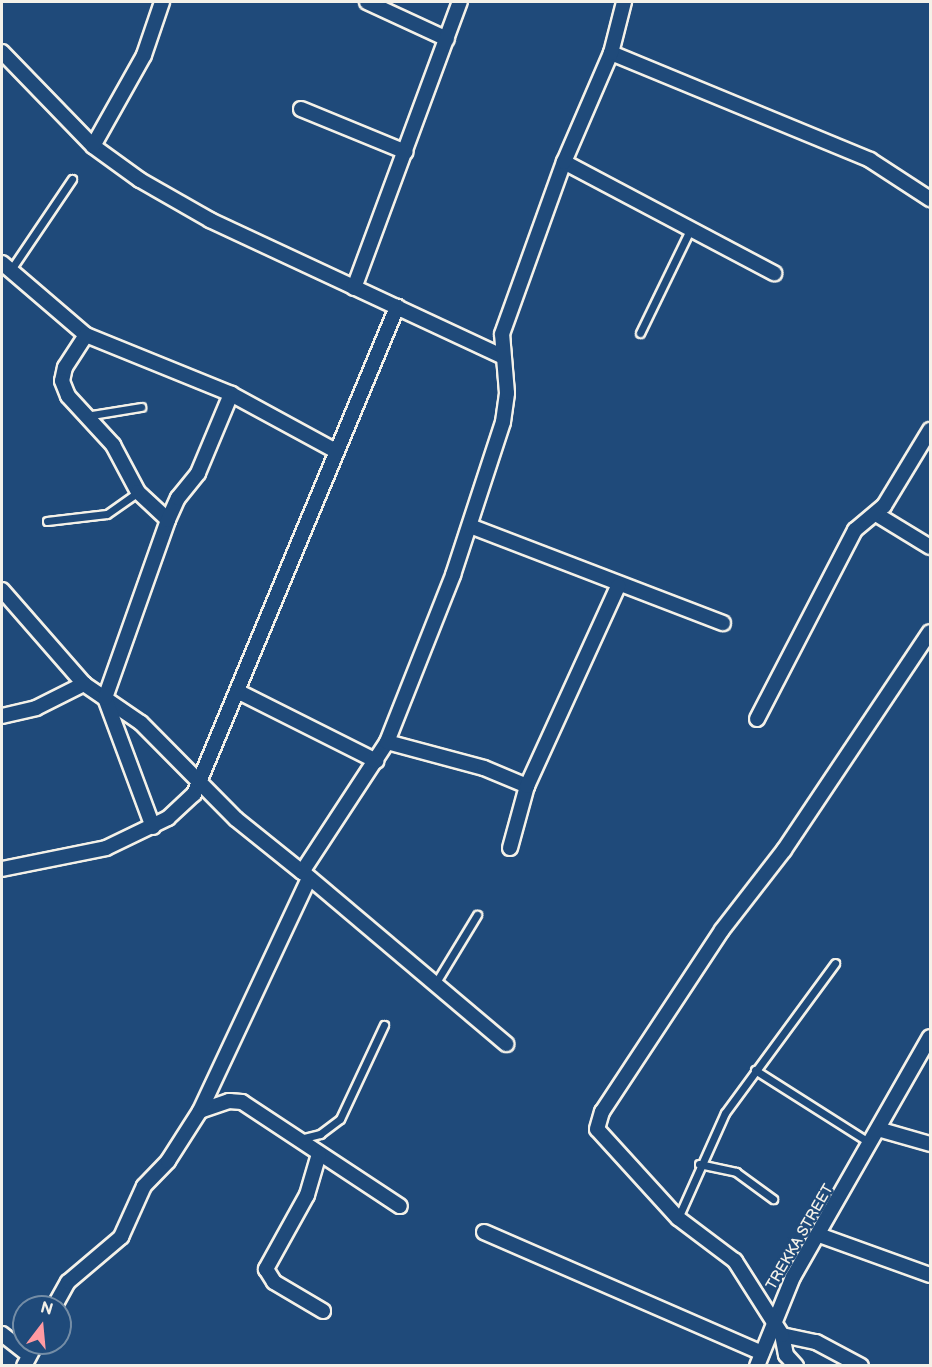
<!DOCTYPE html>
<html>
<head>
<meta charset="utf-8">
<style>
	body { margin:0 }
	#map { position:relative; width:932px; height:1367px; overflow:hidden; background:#1f4a7a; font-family:"Balsamiq Sans",sans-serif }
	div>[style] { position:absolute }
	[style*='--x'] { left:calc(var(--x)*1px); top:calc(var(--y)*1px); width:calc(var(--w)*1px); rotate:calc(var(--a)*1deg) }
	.roads { filter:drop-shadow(2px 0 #f4f1e8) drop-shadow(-2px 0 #f4f1e8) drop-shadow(0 2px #f4f1e8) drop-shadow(0 -2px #f4f1e8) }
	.service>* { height:7px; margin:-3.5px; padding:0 3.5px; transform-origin:3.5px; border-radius:3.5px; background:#1f4a7a }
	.minor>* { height:14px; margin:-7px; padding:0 7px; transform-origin:7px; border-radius:7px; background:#1f4a7a }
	span { translate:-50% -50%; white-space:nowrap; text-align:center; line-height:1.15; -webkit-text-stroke:5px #1f4a7a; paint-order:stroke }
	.street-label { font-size:15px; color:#f4f1e8 }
	.frame { position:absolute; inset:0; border:3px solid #f4f1e8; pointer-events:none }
	.north { position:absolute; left:12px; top:1295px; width:60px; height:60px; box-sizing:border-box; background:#1f4a7a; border:2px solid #748da6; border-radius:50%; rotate:16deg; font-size:16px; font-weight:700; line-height:24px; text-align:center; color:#f4f1e8 }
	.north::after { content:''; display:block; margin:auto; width:21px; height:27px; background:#ff9aa2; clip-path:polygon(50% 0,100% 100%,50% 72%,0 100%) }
</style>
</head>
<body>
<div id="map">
	<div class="roads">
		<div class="service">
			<div style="--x:10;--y:271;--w:111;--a:-56"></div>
			<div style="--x:640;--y:333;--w:117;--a:-64.1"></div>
			<div style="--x:86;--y:416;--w:56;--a:-9.3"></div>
			<div style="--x:47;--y:521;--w:60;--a:-6.7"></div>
			<div style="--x:107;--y:514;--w:38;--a:-35"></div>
			<div style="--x:435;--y:984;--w:81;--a:-58.7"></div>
			<div style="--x:755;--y:1070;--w:136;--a:32.4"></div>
			<div style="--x:300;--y:1139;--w:21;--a:-14"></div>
			<div style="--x:320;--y:1134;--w:25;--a:-37"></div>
			<div style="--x:340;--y:1119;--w:104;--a:-64.9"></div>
			<div style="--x:699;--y:1164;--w:38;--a:12"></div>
			<div style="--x:736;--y:1172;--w:46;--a:36.1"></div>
			<div style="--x:678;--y:1218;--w:115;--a:-65.9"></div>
			<div style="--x:725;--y:1113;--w:186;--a:-53.7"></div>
		</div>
		<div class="minor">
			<div style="--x:367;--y:2;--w:88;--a:24.8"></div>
			<div style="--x:2;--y:52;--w:131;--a:45.9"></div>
			<div style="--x:93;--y:146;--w:58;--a:35.9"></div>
			<div style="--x:140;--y:180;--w:81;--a:29.7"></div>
			<div style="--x:210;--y:220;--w:322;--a:25"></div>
			<div style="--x:611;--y:53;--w:280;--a:22.4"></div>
			<div style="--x:870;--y:160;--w:72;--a:33"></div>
			<div style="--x:301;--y:109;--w:113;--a:22.3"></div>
			<div style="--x:93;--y:146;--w:104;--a:-60.7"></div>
			<div style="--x:144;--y:55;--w:56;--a:-71.2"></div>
			<div style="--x:564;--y:162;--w:238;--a:27.9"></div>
			<div style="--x:2;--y:263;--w:111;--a:40.6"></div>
			<div style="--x:86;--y:335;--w:157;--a:22.1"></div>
			<div style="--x:231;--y:394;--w:119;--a:28.5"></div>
			<div style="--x:354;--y:288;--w:305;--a:-69.7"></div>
			<div style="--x:86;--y:335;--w:38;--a:123"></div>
			<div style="--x:65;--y:367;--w:14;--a:102"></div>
			<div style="--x:62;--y:381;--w:16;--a:68"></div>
			<div style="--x:68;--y:396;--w:67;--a:47.4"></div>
			<div style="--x:113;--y:445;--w:53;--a:62"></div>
			<div style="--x:138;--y:492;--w:41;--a:43"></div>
			<div style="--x:876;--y:514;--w:63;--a:31.4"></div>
			<div style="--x:470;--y:526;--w:271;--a:21"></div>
			<div style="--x:2;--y:590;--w:125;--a:48.9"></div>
			<div style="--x:84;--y:684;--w:69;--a:34.4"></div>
			<div style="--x:141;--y:723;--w:135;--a:45.3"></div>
			<div style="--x:236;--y:819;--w:85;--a:38.8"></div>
			<div style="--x:302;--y:872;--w:155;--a:-56.8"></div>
			<div style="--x:387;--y:742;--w:180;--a:-68.4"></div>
			<div style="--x:453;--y:575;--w:161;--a:-71.9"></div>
			<div style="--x:503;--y:422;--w:29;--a:-82"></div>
			<div style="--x:507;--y:393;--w:59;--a:-94.8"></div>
			<div style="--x:502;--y:334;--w:183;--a:-70.2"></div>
			<div style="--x:564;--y:162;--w:119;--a:-66.7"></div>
			<div style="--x:611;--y:53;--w:53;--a:-75.7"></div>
			<div style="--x:237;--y:691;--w:156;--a:26.7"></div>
			<div style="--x:2;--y:716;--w:35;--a:-13"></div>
			<div style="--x:36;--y:708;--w:54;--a:-26.6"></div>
			<div style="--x:757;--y:719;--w:213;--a:-62.6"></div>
			<div style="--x:855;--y:530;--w:38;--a:-40"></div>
			<div style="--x:884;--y:506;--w:89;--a:-58.8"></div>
			<div style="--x:387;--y:742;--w:100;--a:15"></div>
			<div style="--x:484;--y:768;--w:47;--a:22.7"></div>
			<div style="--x:153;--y:827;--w:138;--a:-110.4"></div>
			<div style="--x:105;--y:698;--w:189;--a:-70.5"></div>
			<div style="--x:168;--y:520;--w:24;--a:-66"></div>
			<div style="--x:178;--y:498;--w:32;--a:-51"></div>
			<div style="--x:198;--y:473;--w:86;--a:-67.3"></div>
			<div style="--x:510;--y:848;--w:64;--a:-74.7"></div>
			<div style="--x:527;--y:786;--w:220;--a:-65.5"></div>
			<div style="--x:2;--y:869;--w:106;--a:-11.4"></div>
			<div style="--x:106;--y:848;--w:69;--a:-25.8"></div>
			<div style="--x:168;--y:818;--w:35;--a:-43"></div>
			<div style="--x:194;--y:794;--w:528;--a:-67.37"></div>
			<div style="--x:304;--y:873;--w:265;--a:40.2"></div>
			<div style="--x:200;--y:1111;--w:31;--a:-19"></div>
			<div style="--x:229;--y:1101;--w:13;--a:4"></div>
			<div style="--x:242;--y:1102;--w:189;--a:33.4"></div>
			<div style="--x:881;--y:1130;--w:51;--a:15.9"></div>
			<div style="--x:319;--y:1154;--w:43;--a:106.3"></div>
			<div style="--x:307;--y:1195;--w:85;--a:119"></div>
			<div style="--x:266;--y:1269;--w:15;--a:58"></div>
			<div style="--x:274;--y:1282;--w:57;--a:30.6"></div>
			<div style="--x:484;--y:1232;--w:303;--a:23.5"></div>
			<div style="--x:819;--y:1235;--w:118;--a:19.8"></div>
			<div style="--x:54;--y:1307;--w:29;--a:-61"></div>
			<div style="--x:68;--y:1282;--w:70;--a:-40.3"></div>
			<div style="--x:121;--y:1237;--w:56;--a:-65.7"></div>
			<div style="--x:144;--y:1186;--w:35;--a:-46"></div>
			<div style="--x:168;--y:1161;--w:59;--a:-57.4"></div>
			<div style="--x:200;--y:1111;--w:257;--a:-64.9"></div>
			<div style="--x:2;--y:1334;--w:34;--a:38"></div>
			<div style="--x:782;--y:1335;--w:35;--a:12"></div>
			<div style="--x:816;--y:1342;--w:51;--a:28.1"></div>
			<div style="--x:24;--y:1366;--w:26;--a:-62"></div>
			<div style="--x:757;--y:1366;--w:96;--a:-68"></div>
			<div style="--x:793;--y:1277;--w:276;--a:-60.3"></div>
			<div style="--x:796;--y:1366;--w:15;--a:-132"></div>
			<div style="--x:786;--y:1355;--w:20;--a:-101"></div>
			<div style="--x:782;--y:1335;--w:88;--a:-122.4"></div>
			<div style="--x:735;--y:1261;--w:71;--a:-143"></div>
			<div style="--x:678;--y:1218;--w:120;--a:-132.3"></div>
			<div style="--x:597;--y:1129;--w:18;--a:-74"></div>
			<div style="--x:602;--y:1112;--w:218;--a:-56.6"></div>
			<div style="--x:722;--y:930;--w:101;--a:-52.2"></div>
			<div style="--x:784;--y:850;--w:262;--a:-56.2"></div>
		</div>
	</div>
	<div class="street-label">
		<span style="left:800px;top:1237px;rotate:-60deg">TREKKA STREET</span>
	</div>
	<div class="frame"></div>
	<div class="north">N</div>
</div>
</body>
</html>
